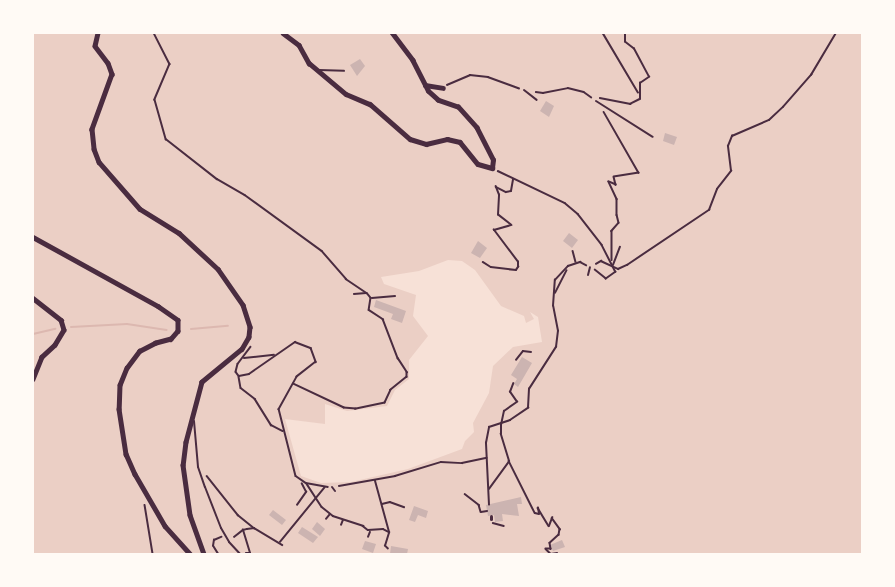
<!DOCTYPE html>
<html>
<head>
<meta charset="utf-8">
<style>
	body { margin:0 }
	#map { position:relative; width:895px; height:587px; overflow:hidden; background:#f7e1d7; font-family:"Open Sans",sans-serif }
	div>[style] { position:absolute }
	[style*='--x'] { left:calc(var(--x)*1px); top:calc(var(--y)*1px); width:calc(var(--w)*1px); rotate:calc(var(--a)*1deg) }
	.green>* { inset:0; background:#ebcfc5 }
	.stream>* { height:2px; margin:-1px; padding:0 1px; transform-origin:1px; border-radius:1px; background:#dcb8b0 }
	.building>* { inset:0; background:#ccb4b1 }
	.path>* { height:1.5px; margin:-0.75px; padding:0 0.75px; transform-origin:0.75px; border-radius:0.75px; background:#4a2c40 }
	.service>* { height:2px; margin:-1px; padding:0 1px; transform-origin:1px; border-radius:1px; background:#4a2c40 }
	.pedestrian>* { height:3px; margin:-1.5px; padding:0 1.5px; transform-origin:1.5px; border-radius:1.5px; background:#4a2c40 }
	.minor>* { height:4.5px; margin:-2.25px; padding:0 2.25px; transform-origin:2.25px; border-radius:2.25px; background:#4a2c40 }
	span { translate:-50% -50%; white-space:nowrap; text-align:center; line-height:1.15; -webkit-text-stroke:6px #fffaf5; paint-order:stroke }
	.frame { position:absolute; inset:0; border:34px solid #fffaf5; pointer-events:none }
</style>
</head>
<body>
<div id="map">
	<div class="green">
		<div style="clip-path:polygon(evenodd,33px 33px,862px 33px,862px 554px,33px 554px,33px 33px,448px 260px,462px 261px,475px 270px,501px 306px,524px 316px,526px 323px,534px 319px,530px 312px,538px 317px,542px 342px,513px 347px,493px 366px,489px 393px,473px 423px,474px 432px,465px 441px,462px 449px,408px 469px,351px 482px,321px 483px,301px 476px,285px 419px,325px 424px,325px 404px,347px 411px,387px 406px,395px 390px,409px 379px,409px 360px,428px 336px,413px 316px,416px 295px,384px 284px,381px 277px,419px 271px,448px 260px)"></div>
	</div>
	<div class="stream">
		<div style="--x:71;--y:327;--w:56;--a:-3.1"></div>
		<div style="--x:127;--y:324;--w:40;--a:8.5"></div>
		<div style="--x:191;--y:329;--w:37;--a:-5"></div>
		<div style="--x:33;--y:334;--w:23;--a:-13"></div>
	</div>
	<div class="building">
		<div style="clip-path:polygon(360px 59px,365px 66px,357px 76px,350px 65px)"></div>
		<div style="clip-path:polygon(546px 101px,554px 106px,549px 117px,540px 111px)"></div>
		<div style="clip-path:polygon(665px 133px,677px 137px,674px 145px,663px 141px)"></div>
		<div style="clip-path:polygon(569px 233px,578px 240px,572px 248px,563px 241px)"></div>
		<div style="clip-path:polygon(478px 241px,487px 248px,480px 258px,471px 253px)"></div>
		<div style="clip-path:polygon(376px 300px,406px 311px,402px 323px,391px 319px,393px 314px,374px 307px)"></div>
		<div style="clip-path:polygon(522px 357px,532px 363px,518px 387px,514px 384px,517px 379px,511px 375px)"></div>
		<div style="clip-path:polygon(521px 497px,522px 504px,517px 504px,519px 516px,502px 514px,503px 521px,495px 522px,494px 515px,488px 516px,486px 505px)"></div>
		<div style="clip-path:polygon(414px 506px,428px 511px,426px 518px,418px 515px,415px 522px,409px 520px)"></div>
		<div style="clip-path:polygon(273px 510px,286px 520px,282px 525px,269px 515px)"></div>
		<div style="clip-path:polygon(317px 522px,325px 529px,320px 536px,312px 529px)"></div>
		<div style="clip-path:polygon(302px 527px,318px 537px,313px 543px,298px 533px)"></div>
		<div style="clip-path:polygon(562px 540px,565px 547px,553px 551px,550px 545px)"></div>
		<div style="clip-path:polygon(365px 541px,376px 544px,373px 553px,362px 549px)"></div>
		<div style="clip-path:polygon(391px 546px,408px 549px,407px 554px,390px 554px)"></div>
	</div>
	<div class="path">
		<div style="--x:154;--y:33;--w:35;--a:63"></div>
		<div style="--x:170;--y:64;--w:39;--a:113"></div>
		<div style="--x:155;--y:100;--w:41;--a:74.2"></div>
		<div style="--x:166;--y:139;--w:65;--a:38.1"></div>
		<div style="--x:217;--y:179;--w:32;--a:30"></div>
		<div style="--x:245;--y:195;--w:95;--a:36"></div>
		<div style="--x:322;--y:251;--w:37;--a:49"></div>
		<div style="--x:346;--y:279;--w:25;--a:34"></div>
		<div style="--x:367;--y:293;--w:6;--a:51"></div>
		<div style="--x:371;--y:298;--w:12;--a:99"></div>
		<div style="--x:369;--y:310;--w:17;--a:33"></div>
		<div style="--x:383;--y:319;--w:42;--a:69"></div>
		<div style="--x:398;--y:358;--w:17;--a:57"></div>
		<div style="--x:407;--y:372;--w:5;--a:90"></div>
		<div style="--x:407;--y:377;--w:21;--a:141"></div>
		<div style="--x:391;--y:390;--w:14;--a:115"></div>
		<div style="--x:385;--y:403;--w:30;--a:168"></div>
		<div style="--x:356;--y:409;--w:12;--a:-175"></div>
		<div style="--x:344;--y:408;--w:56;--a:-154.8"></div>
		<div style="--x:603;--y:33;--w:69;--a:59.3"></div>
		<div style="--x:447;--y:85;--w:25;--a:-23"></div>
		<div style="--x:470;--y:75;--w:18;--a:6"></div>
		<div style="--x:488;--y:77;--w:33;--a:20"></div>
		<div style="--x:536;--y:92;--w:7;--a:8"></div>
		<div style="--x:543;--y:93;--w:25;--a:-11"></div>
		<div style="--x:568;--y:88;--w:16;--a:14"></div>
		<div style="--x:584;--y:92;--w:9;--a:36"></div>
		<div style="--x:600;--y:98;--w:31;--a:11"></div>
		<div style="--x:630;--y:104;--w:11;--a:-27"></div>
		<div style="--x:640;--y:99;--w:16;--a:-90"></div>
		<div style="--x:640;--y:83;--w:11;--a:-34"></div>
		<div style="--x:649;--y:77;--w:32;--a:-118"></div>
		<div style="--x:634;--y:49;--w:11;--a:-142"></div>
		<div style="--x:625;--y:42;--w:9;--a:-90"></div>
		<div style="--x:604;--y:112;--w:70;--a:60.2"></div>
		<div style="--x:639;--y:173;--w:25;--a:171"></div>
		<div style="--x:614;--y:177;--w:8;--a:76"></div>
		<div style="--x:616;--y:185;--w:8;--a:-157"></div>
		<div style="--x:609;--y:182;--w:19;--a:65"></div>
		<div style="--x:617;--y:199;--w:16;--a:90"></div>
		<div style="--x:617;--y:215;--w:8;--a:76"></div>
		<div style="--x:619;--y:223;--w:11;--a:131"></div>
		<div style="--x:612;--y:231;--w:29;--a:90"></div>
		<div style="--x:498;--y:171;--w:74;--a:25.5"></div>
		<div style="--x:565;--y:203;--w:17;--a:40"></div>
		<div style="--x:578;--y:214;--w:39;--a:52"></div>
		<div style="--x:602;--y:245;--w:30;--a:63"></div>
		<div style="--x:616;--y:272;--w:12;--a:145"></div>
		<div style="--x:606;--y:279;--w:14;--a:-141"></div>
		<div style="--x:573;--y:251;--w:11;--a:75"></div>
		<div style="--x:483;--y:262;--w:9;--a:32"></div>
		<div style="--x:491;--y:267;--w:25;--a:7"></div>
		<div style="--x:516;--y:270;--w:4;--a:-56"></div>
		<div style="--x:518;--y:267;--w:5;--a:-90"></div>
		<div style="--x:518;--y:262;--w:40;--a:-127"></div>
		<div style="--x:494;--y:230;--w:18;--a:-16"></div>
		<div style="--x:511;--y:225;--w:16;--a:-142"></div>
		<div style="--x:498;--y:215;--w:20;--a:-87"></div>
		<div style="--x:499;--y:195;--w:9;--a:-111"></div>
		<div style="--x:496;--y:187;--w:11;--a:27"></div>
		<div style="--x:506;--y:192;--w:5;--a:-11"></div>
		<div style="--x:511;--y:191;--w:11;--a:-80"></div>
		<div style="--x:596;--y:264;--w:6;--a:-31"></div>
		<div style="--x:601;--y:261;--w:19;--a:25"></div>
		<div style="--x:618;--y:269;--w:10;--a:-24"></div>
		<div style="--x:627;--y:265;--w:99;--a:-33.9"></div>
		<div style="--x:709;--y:210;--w:22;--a:-69"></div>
		<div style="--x:717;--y:189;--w:23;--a:-52"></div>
		<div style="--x:731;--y:171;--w:25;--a:-97"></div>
		<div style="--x:728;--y:146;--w:11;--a:-68"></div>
		<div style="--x:732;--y:136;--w:40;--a:-23.4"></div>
		<div style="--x:769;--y:120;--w:19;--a:-43"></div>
		<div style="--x:783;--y:107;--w:43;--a:-48.8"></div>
		<div style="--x:811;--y:75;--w:49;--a:-59.2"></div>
		<div style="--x:613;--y:265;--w:19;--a:-69"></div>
		<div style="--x:555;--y:293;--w:25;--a:-63"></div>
		<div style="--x:354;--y:294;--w:12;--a:-5"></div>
		<div style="--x:372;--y:298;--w:23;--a:-5"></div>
		<div style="--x:251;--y:347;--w:21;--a:127"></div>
		<div style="--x:238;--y:364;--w:8;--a:104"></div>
		<div style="--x:236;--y:372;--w:5;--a:53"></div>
		<div style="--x:239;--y:376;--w:10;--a:-11"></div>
		<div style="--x:249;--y:374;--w:56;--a:-34.8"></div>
		<div style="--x:295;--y:342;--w:17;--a:21"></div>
		<div style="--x:311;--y:348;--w:15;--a:70"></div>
		<div style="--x:316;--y:362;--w:24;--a:142"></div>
		<div style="--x:297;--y:377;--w:37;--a:119"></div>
		<div style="--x:279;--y:409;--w:69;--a:75.8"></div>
		<div style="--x:296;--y:476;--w:12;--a:35"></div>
		<div style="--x:306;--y:483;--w:22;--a:10"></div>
		<div style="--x:244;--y:358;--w:30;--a:-6"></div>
		<div style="--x:516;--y:360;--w:11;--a:-52"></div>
		<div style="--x:523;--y:351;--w:8;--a:7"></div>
		<div style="--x:239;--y:377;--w:11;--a:80"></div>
		<div style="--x:241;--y:388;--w:18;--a:38"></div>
		<div style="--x:255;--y:399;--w:31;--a:58"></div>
		<div style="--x:271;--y:425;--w:13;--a:27"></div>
		<div style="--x:509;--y:461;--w:58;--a:63.4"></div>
		<div style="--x:535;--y:513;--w:4;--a:14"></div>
		<div style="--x:539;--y:514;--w:6;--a:-99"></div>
		<div style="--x:538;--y:508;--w:21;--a:59"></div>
		<div style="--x:549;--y:526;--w:9;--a:-69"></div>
		<div style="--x:552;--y:518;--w:14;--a:54"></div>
		<div style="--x:560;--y:529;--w:6;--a:99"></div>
		<div style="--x:559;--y:535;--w:12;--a:138"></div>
		<div style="--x:550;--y:543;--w:6;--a:81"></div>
		<div style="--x:551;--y:549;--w:5;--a:180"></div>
		<div style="--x:546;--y:549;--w:7;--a:45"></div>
		<div style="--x:551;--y:554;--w:6;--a:-9"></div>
		<div style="--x:207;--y:476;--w:50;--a:51.5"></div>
		<div style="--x:238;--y:515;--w:21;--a:39"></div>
		<div style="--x:307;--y:484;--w:27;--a:57"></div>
		<div style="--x:322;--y:507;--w:14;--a:39"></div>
		<div style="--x:333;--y:516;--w:32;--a:18"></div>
		<div style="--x:363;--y:526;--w:6;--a:39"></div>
		<div style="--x:368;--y:530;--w:15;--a:-4"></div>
		<div style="--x:383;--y:529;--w:7;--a:27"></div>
		<div style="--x:389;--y:532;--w:53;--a:-105.4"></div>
		<div style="--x:339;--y:486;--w:57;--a:-10.1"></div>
		<div style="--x:395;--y:476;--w:48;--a:-16.9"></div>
		<div style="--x:441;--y:462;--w:21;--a:3"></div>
		<div style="--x:462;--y:463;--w:25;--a:-12"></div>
		<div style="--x:489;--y:489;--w:34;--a:-54"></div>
		<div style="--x:509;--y:461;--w:28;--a:-107"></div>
		<div style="--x:501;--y:434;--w:9;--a:-90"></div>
		<div style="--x:501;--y:425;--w:14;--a:-78"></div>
		<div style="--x:504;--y:411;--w:16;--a:-35"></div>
		<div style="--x:517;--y:402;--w:12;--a:-125"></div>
		<div style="--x:510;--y:392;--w:9;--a:-69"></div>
		<div style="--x:465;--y:494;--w:18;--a:38"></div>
		<div style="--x:479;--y:505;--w:7;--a:74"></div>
		<div style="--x:481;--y:512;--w:6;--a:-9"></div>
		<div style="--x:382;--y:504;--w:8;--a:-14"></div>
		<div style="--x:390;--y:502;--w:15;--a:20"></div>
		<div style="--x:145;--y:505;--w:50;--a:80.7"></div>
		<div style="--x:297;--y:505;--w:16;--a:-55"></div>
		<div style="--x:306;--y:492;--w:9;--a:-117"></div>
		<div style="--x:489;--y:505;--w:62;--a:-92.8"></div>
		<div style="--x:486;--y:443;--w:16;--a:-79"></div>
		<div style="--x:489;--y:427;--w:22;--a:-18"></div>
		<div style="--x:510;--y:420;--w:22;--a:-34"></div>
		<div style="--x:528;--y:408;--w:19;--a:-87"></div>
		<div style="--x:529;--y:389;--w:50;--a:-57.3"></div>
		<div style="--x:556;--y:347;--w:16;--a:-83"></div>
		<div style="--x:558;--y:331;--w:25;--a:-101"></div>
		<div style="--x:553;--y:306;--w:26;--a:-86"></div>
		<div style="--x:555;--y:280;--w:19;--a:-47"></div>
		<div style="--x:568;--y:266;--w:13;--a:-18"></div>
		<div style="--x:580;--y:262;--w:7;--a:27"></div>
		<div style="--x:326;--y:519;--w:6;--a:-51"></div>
		<div style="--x:493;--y:523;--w:11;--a:15"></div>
		<div style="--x:341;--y:525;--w:5;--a:-68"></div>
		<div style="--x:234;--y:537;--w:11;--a:-38"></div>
		<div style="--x:368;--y:537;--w:5;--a:-68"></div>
		<div style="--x:280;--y:542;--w:70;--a:-50.8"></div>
		<div style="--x:388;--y:549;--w:4;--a:-135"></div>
		<div style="--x:385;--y:546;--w:14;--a:-73"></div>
		<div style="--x:246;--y:553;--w:4;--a:0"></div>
		<div style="--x:250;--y:553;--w:24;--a:-107"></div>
		<div style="--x:243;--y:530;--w:4;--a:-14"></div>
		<div style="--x:247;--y:529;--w:7;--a:-8"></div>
		<div style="--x:254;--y:528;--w:33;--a:31"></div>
		<div style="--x:218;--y:554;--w:9;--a:-122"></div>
		<div style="--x:213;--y:546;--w:6;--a:-81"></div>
		<div style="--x:214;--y:540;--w:8;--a:-23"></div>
	</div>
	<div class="service">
		<div style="--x:319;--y:70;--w:25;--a:2"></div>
		<div style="--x:524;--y:90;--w:16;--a:38"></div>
		<div style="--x:596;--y:101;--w:67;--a:32.3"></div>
		<div style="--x:588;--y:275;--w:8;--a:-76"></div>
		<div style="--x:194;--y:421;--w:46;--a:85"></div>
		<div style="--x:198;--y:467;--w:21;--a:71"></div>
		<div style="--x:205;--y:487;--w:44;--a:68.7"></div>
		<div style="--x:221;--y:528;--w:16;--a:60"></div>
		<div style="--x:229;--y:542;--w:16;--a:47"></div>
		<div style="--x:332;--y:487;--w:5;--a:53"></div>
	</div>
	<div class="pedestrian">
		<div style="--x:491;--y:516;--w:3;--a:90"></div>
	</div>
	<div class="minor">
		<div style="--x:98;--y:33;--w:13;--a:103"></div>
		<div style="--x:95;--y:46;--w:21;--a:53"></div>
		<div style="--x:108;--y:63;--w:12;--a:70"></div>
		<div style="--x:112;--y:74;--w:59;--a:110"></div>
		<div style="--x:92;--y:129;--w:20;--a:84"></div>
		<div style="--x:94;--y:149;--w:14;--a:69"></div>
		<div style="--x:99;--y:162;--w:62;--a:48.9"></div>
		<div style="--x:140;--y:209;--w:46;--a:31.6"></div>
		<div style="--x:179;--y:233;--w:53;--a:42.7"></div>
		<div style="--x:218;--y:269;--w:44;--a:55.2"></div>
		<div style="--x:243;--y:305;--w:23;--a:72"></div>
		<div style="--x:250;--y:327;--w:10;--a:96"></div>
		<div style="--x:249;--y:337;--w:14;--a:120"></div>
		<div style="--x:242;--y:349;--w:52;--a:140.5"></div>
		<div style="--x:202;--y:382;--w:62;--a:104.9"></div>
		<div style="--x:186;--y:442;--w:23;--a:97"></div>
		<div style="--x:183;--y:465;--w:50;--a:82"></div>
		<div style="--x:190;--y:515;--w:41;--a:70.3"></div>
		<div style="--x:283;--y:33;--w:20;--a:37"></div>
		<div style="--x:299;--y:45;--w:21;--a:61"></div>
		<div style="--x:309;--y:63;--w:48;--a:40"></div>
		<div style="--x:346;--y:94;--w:26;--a:23"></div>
		<div style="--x:370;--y:104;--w:53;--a:41.2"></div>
		<div style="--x:410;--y:139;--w:17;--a:17"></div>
		<div style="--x:426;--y:144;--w:22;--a:-13"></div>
		<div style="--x:447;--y:139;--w:13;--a:13"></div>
		<div style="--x:460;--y:142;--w:28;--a:51"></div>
		<div style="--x:478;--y:164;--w:15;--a:16"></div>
		<div style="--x:492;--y:168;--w:8;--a:-83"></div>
		<div style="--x:493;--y:160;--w:36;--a:-117"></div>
		<div style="--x:477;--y:128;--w:28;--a:-132"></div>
		<div style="--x:458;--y:107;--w:21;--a:-161"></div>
		<div style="--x:438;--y:100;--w:13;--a:-138"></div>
		<div style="--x:428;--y:91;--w:34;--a:-117"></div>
		<div style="--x:413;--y:61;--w:35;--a:-127"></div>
		<div style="--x:425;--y:85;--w:18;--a:9"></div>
		<div style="--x:33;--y:237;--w:143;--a:28.9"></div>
		<div style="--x:158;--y:306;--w:24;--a:35"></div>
		<div style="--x:178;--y:320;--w:11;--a:90"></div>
		<div style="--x:178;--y:331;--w:11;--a:131"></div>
		<div style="--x:171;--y:339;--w:16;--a:165"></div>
		<div style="--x:156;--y:343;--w:18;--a:153"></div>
		<div style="--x:140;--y:351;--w:21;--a:127"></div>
		<div style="--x:127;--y:368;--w:18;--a:112"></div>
		<div style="--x:120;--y:385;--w:24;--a:92"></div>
		<div style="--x:119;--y:409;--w:46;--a:81.2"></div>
		<div style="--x:126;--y:454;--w:22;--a:66"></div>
		<div style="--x:135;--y:474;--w:60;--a:60"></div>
		<div style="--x:165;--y:526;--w:38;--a:48"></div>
		<div style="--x:33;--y:298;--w:36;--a:38"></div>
		<div style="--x:61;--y:320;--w:10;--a:73"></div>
		<div style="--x:64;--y:330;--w:17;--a:121"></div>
		<div style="--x:55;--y:345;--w:18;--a:137"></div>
		<div style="--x:42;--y:357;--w:24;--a:112"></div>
	</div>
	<div class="frame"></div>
</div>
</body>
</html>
